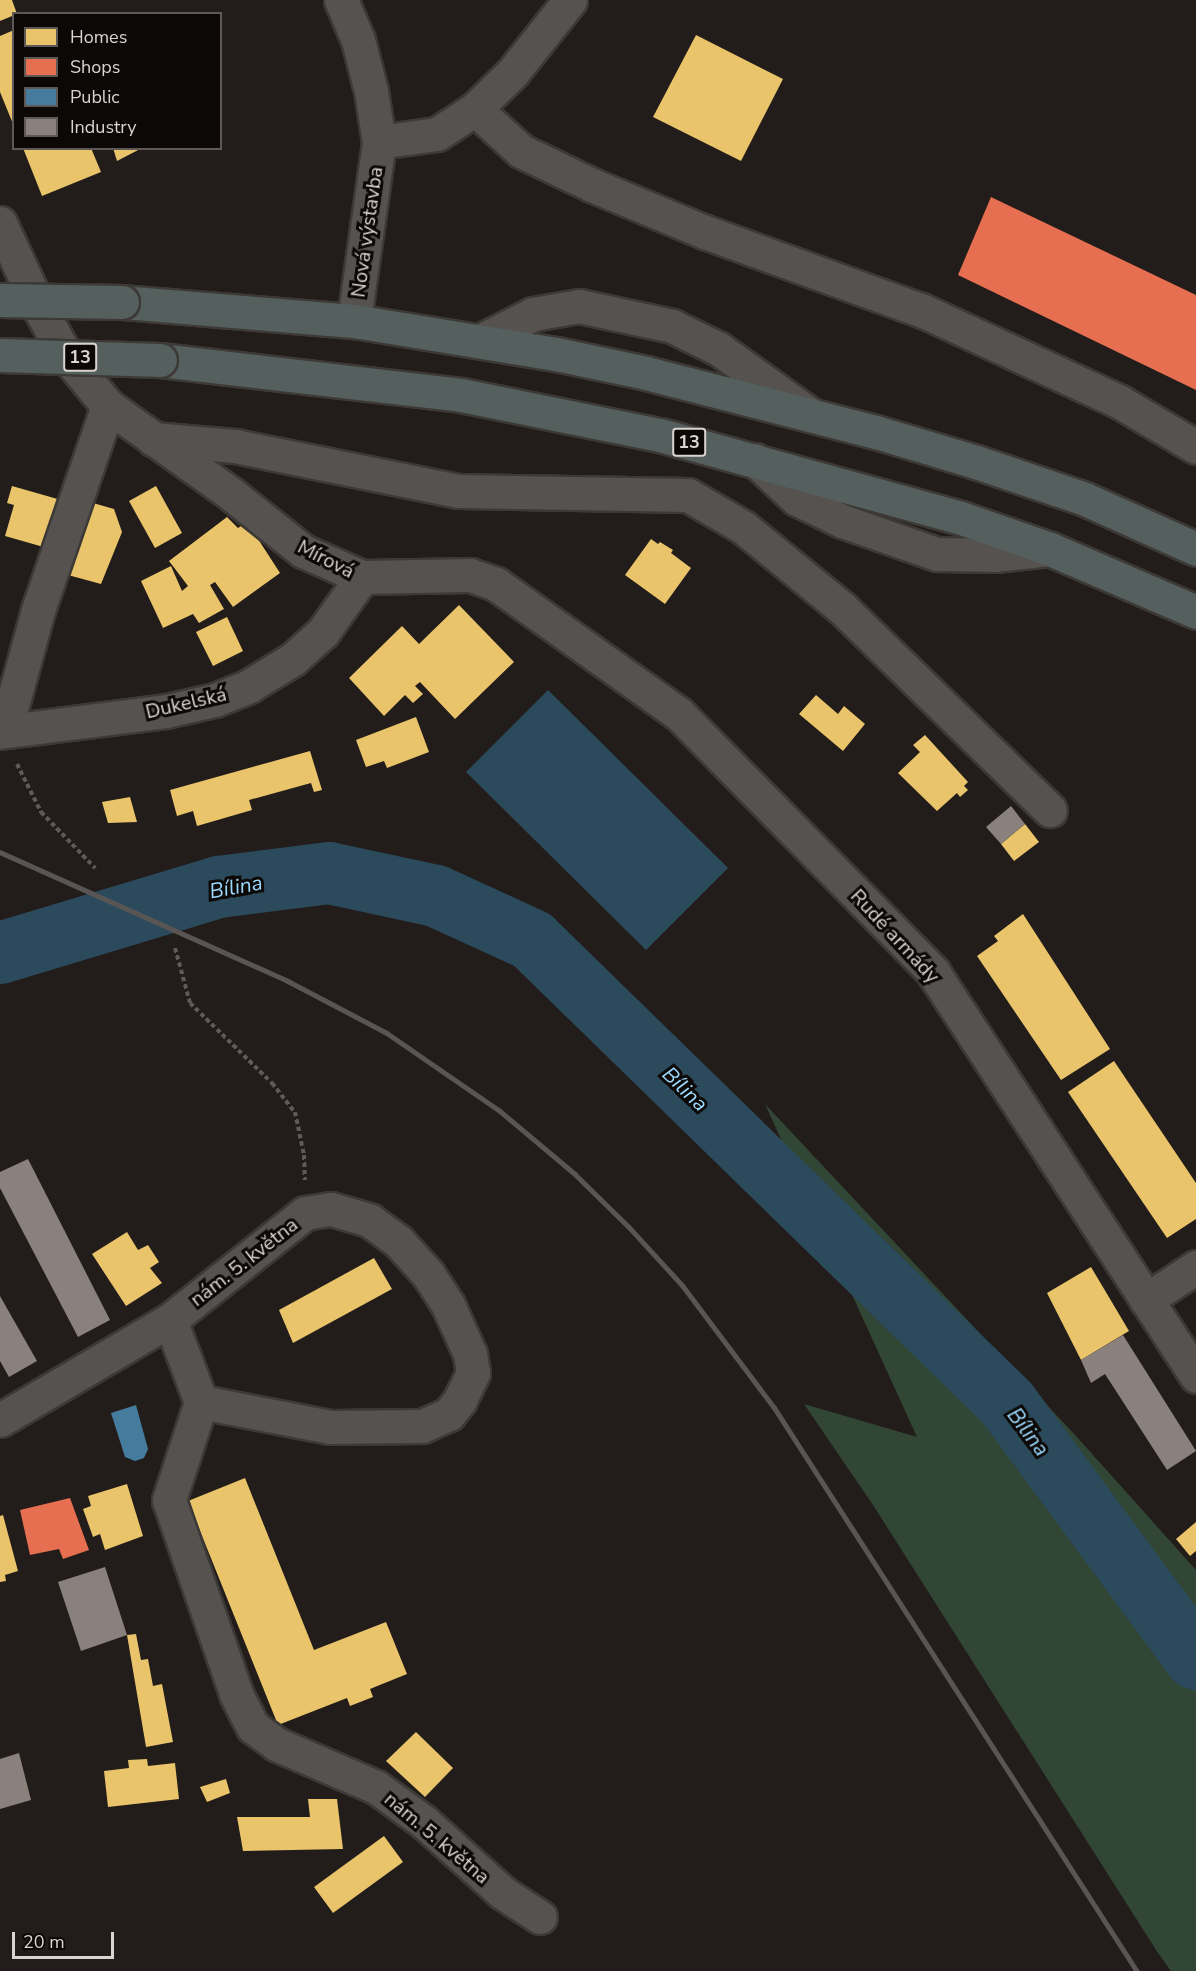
<!DOCTYPE html>
<html>
<head>
<meta charset="utf-8">
<style>
	body { margin:0 }
	#map { position:relative; width:1196px; height:1971px; overflow:hidden; background:#221d1a; font-family:"Nunito Sans",sans-serif }
	div>[style] { position:absolute }
	[style*='--x'] { left:calc(var(--x)*1px); top:calc(var(--y)*1px); width:calc(var(--w)*1px); rotate:calc(var(--a)*1deg) }
	.green>* { inset:0; background:#324636 }
	.water>* { inset:0; background:#2b4a5c }
	.homes>* { inset:0; background:#e9c46a }
	.shops>* { inset:0; background:#e76f51 }
	.public>* { inset:0; background:#457b9d }
	.industry>* { inset:0; background:#8a817c }
	.river>* { height:62px; margin:-31px; padding:0 31px; transform-origin:31px; border-radius:31px; background:#2b4a5c }
	.path>* { height:4px; margin-top:-2px; transform-origin:0; background:repeating-linear-gradient(90deg,#5e5a58 0 4.5px,transparent 0 7.5px) }
	.roads { filter:drop-shadow(2px 0 #3c3936) drop-shadow(-2px 0 #3c3936) drop-shadow(0 2px #3c3936) drop-shadow(0 -2px #3c3936) }
	.minor>* { height:33px; margin:-16.5px; padding:0 16.5px; transform-origin:16.5px; border-radius:16.5px; background:#555250 }
	.highway>* { height:33px; margin:-16.5px; padding:0 16.5px; transform-origin:16.5px; border-radius:16.5px; background:#555f5e }
	.rail>* { height:4.5px; margin:-2.25px; padding:0 2.25px; transform-origin:2.25px; border-radius:2.25px; background:#595554 }
	.bridges { filter:drop-shadow(2px 0 #3c3936) drop-shadow(-2px 0 #3c3936) drop-shadow(0 2px #3c3936) drop-shadow(0 -2px #3c3936) }
	.highway-bridge>* { height:33px; margin:-16.5px; padding:0 16.5px; transform-origin:16.5px; border-radius:16.5px; background:#555f5e }
	span { translate:-50% -50%; white-space:nowrap; text-align:center; line-height:1.15; -webkit-text-stroke:6px #0c0806; paint-order:stroke }
	.shield-label span { padding:2px 4px; background:#0c0806; border:2px solid; border-radius:4px; -webkit-text-stroke-width:0 }
	.shield-label { font-size:18px; color:#dad3d0; font-weight:700 }
	.street-label { font-size:20px; color:#dad3d0 }
	.water-label { font-size:21px; color:#9ad9fd; font-style:italic }
	.legend { position:absolute; left:12px; top:12px; width:210px; height:138px; box-sizing:border-box; background:#0c0806; border:2px solid #5e5957; margin:0; padding:8px 10px; list-style:none; font-size:18px; color:#dad3d0 }
	.legend li { display:flex; align-items:center; gap:12px; height:30px }
	.legend b { width:30px; border:2px solid #5e5957 }
	.scale { position:absolute; left:12px; top:1932px; width:102px; height:27px; box-sizing:border-box; border:3px solid #dad3d0; border-top:0; padding-left:8px; font-size:18px; line-height:21px; white-space:nowrap; color:#dad3d0; -webkit-text-stroke:4px #0c0806; paint-order:stroke }
</style>
</head>
<body>
<div id="map">
	<div class="green">
		<div style="clip-path:polygon(765px 1104px,1076px 1436px,1196px 1570px,1196px 1971px,1171px 1971px,1158px 1953px,873px 1505px,804px 1404px,917px 1437px)"></div>
	</div>
	<div class="water">
		<div style="clip-path:polygon(548px 690px,728px 868px,646px 950px,466px 772px)"></div>
	</div>
	<div class="homes">
		<div style="clip-path:polygon(0 0,12px 0,17px 14px,0 21px)"></div>
		<div style="clip-path:polygon(14px 30px,14px 124px,13px 124px,0 92px,0 36px)"></div>
		<div style="clip-path:polygon(696px 35px,783px 79px,741px 161px,653px 117px)"></div>
		<div style="clip-path:polygon(23px 148px,91px 148px,101px 172px,42px 196px)"></div>
		<div style="clip-path:polygon(113px 148px,142px 148px,117px 161px)"></div>
		<div style="clip-path:polygon(12px 486px,68px 502px,54px 550px,5px 536px,14px 505px,7px 503px)"></div>
		<div style="clip-path:polygon(156px 486px,182px 533px,155px 548px,129px 501px)"></div>
		<div style="clip-path:polygon(93px 503px,114px 509px,122px 532px,101px 584px,68px 575px,84px 519px)"></div>
		<div style="clip-path:polygon(227px 517px,238px 528px,247px 522px,280px 573px,233px 607px,215px 582px,210px 585px,224px 609px,199px 623px,193px 614px,163px 628px,141px 581px,171px 566px,182px 591px,188px 586px,169px 561px)"></div>
		<div style="clip-path:polygon(651px 539px,658px 544px,660px 542px,673px 550px,671px 553px,691px 568px,665px 604px,625px 575px)"></div>
		<div style="clip-path:polygon(459px 605px,514px 662px,455px 719px,420px 682px,415px 686px,423px 694px,413px 703px,405px 695px,384px 716px,349px 678px,402px 626px,419px 644px)"></div>
		<div style="clip-path:polygon(227px 617px,243px 651px,213px 666px,196px 632px)"></div>
		<div style="clip-path:polygon(816px 695px,838px 714px,844px 706px,865px 724px,843px 751px,799px 714px)"></div>
		<div style="clip-path:polygon(416px 717px,429px 752px,387px 768px,384px 761px,366px 767px,356px 740px)"></div>
		<div style="clip-path:polygon(925px 735px,968px 782px,964px 786px,968px 790px,960px 797px,957px 793px,937px 811px,898px 773px,920px 752px,913px 745px)"></div>
		<div style="clip-path:polygon(310px 751px,322px 790px,314px 792px,311px 783px,249px 800px,252px 810px,197px 826px,193px 811px,177px 816px,170px 790px)"></div>
		<div style="clip-path:polygon(130px 797px,137px 822px,108px 823px,102px 802px)"></div>
		<div style="clip-path:polygon(1025px 824px,1039px 842px,1014px 861px,1001px 844px)"></div>
		<div style="clip-path:polygon(1023px 914px,1110px 1049px,1061px 1080px,977px 956px,998px 941px,994px 936px)"></div>
		<div style="clip-path:polygon(1114px 1061px,1196px 1183px,1196px 1219px,1167px 1238px,1068px 1092px)"></div>
		<div style="clip-path:polygon(127px 1232px,138px 1250px,148px 1245px,159px 1262px,150px 1268px,162px 1283px,126px 1306px,92px 1254px)"></div>
		<div style="clip-path:polygon(374px 1258px,392px 1289px,293px 1343px,279px 1310px)"></div>
		<div style="clip-path:polygon(1091px 1267px,1129px 1331px,1081px 1360px,1047px 1293px)"></div>
		<div style="clip-path:polygon(245px 1478px,314px 1650px,386px 1622px,407px 1674px,370px 1689px,373px 1697px,350px 1706px,347px 1698px,278px 1725px,188px 1501px)"></div>
		<div style="clip-path:polygon(127px 1484px,143px 1536px,105px 1550px,100px 1534px,93px 1537px,83px 1509px,91px 1506px,88px 1496px)"></div>
		<div style="clip-path:polygon(3px 1515px,18px 1571px,5px 1575px,6px 1581px,0 1582px,0 1516px)"></div>
		<div style="clip-path:polygon(1196px 1522px,1196px 1551px,1190px 1556px,1176px 1539px)"></div>
		<div style="clip-path:polygon(136px 1634px,141px 1660px,148px 1659px,153px 1686px,162px 1684px,173px 1742px,146px 1747px,127px 1635px)"></div>
		<div style="clip-path:polygon(416px 1732px,453px 1768px,425px 1797px,386px 1761px)"></div>
		<div style="clip-path:polygon(147px 1759px,148px 1766px,175px 1763px,179px 1799px,108px 1807px,104px 1771px,129px 1768px,128px 1760px)"></div>
		<div style="clip-path:polygon(226px 1779px,230px 1793px,207px 1802px,200px 1787px)"></div>
		<div style="clip-path:polygon(308px 1799px,337px 1799px,343px 1849px,243px 1851px,237px 1817px,310px 1817px)"></div>
		<div style="clip-path:polygon(384px 1836px,403px 1862px,333px 1913px,314px 1887px)"></div>
	</div>
	<div class="shops">
		<div style="clip-path:polygon(991px 197px,1196px 295px,1196px 390px,958px 275px)"></div>
		<div style="clip-path:polygon(70px 1498px,89px 1550px,63px 1559px,59px 1549px,30px 1555px,20px 1510px)"></div>
	</div>
	<div class="public">
		<div style="clip-path:polygon(136px 1405px,148px 1449px,144px 1458px,135px 1461px,125px 1457px,111px 1413px)"></div>
	</div>
	<div class="industry">
		<div style="clip-path:polygon(1011px 806px,1025px 824px,1001px 844px,986px 827px)"></div>
		<div style="clip-path:polygon(28px 1159px,110px 1320px,78px 1337px,0 1188px,0 1172px)"></div>
		<div style="clip-path:polygon(0 1296px,37px 1361px,9px 1377px,0 1361px)"></div>
		<div style="clip-path:polygon(1123px 1335px,1196px 1451px,1167px 1470px,1105px 1374px,1091px 1383px,1081px 1360px)"></div>
		<div style="clip-path:polygon(105px 1567px,127px 1635px,81px 1651px,58px 1582px)"></div>
		<div style="clip-path:polygon(19px 1753px,31px 1800px,0 1809px,0 1759px)"></div>
	</div>
	<div class="river">
		<div style="--x:0;--y:953;--w:229;--a:-16.8"></div>
		<div style="--x:219;--y:887;--w:111;--a:-7.3"></div>
		<div style="--x:329;--y:873;--w:109;--a:12.1"></div>
		<div style="--x:436;--y:896;--w:106;--a:24.6"></div>
		<div style="--x:532;--y:940;--w:663;--a:44.27"></div>
		<div style="--x:1007;--y:1403;--w:318;--a:53.6"></div>
	</div>
	<div class="path">
		<div style="--x:17;--y:764;--w:54;--a:63.4"></div>
		<div style="--x:41;--y:812;--w:78;--a:46"></div>
		<div style="--x:175;--y:948;--w:57;--a:74.7"></div>
		<div style="--x:190;--y:1003;--w:115;--a:44.3"></div>
		<div style="--x:272;--y:1083;--w:37;--a:52"></div>
		<div style="--x:295;--y:1112;--w:44;--a:78.2"></div>
		<div style="--x:304;--y:1155;--w:25;--a:88"></div>
	</div>
	<div class="roads">
		<div class="minor">
			<div style="--x:341;--y:0;--w:43;--a:67"></div>
			<div style="--x:358;--y:40;--w:53;--a:75.7"></div>
			<div style="--x:371;--y:91;--w:52;--a:81.1"></div>
			<div style="--x:379;--y:142;--w:181;--a:98"></div>
			<div style="--x:475;--y:109;--w:62;--a:42.4"></div>
			<div style="--x:521;--y:151;--w:79;--a:25.6"></div>
			<div style="--x:592;--y:185;--w:122;--a:22.6"></div>
			<div style="--x:705;--y:232;--w:230;--a:19.9"></div>
			<div style="--x:921;--y:310;--w:219;--a:24.8"></div>
			<div style="--x:1120;--y:402;--w:88;--a:30.6"></div>
			<div style="--x:379;--y:142;--w:59;--a:-7.9"></div>
			<div style="--x:437;--y:134;--w:45;--a:-33.3"></div>
			<div style="--x:475;--y:109;--w:53;--a:-44.2"></div>
			<div style="--x:513;--y:72;--w:92;--a:-51.6"></div>
			<div style="--x:0;--y:223;--w:91;--a:65.4"></div>
			<div style="--x:38;--y:306;--w:55;--a:60.6"></div>
			<div style="--x:65;--y:354;--w:67;--a:50.4"></div>
			<div style="--x:108;--y:406;--w:150;--a:35.5"></div>
			<div style="--x:230;--y:493;--w:93;--a:38.5"></div>
			<div style="--x:303;--y:551;--w:64;--a:23.8"></div>
			<div style="--x:362;--y:577;--w:108;--a:-1.1"></div>
			<div style="--x:470;--y:575;--w:28;--a:19"></div>
			<div style="--x:496;--y:584;--w:224;--a:35.4"></div>
			<div style="--x:679;--y:714;--w:362;--a:45.4"></div>
			<div style="--x:933;--y:972;--w:482;--a:56.9"></div>
			<div style="--x:480;--y:341;--w:59;--a:-27"></div>
			<div style="--x:533;--y:314;--w:47;--a:-9.9"></div>
			<div style="--x:579;--y:306;--w:95;--a:12.1"></div>
			<div style="--x:672;--y:326;--w:52;--a:26.1"></div>
			<div style="--x:719;--y:349;--w:113;--a:35.7"></div>
			<div style="--x:153;--y:439;--w:82;--a:4.9"></div>
			<div style="--x:235;--y:446;--w:227;--a:11.4"></div>
			<div style="--x:458;--y:491;--w:230;--a:1"></div>
			<div style="--x:688;--y:495;--w:64;--a:30.2"></div>
			<div style="--x:743;--y:527;--w:128;--a:39.3"></div>
			<div style="--x:842;--y:608;--w:290;--a:44.2"></div>
			<div style="--x:755;--y:460;--w:57;--a:42.9"></div>
			<div style="--x:797;--y:499;--w:50;--a:26.1"></div>
			<div style="--x:842;--y:521;--w:101;--a:19.2"></div>
			<div style="--x:937;--y:554;--w:58;--a:1"></div>
			<div style="--x:995;--y:555;--w:55;--a:-6.2"></div>
			<div style="--x:5;--y:731;--w:125;--a:-74.7"></div>
			<div style="--x:38;--y:610;--w:216;--a:-71.1"></div>
			<div style="--x:0;--y:732;--w:167;--a:-7.2"></div>
			<div style="--x:166;--y:711;--w:50;--a:-12.7"></div>
			<div style="--x:215;--y:700;--w:37;--a:-22"></div>
			<div style="--x:249;--y:686;--w:52;--a:-31.5"></div>
			<div style="--x:293;--y:659;--w:40;--a:-42"></div>
			<div style="--x:323;--y:632;--w:67;--a:-54.7"></div>
			<div style="--x:1146;--y:1300;--w:60;--a:-33.4"></div>
			<div style="--x:170;--y:1320;--w:88;--a:69.3"></div>
			<div style="--x:0;--y:1420;--w:197;--a:-30.5"></div>
			<div style="--x:170;--y:1320;--w:172;--a:-38.4"></div>
			<div style="--x:305;--y:1213;--w:26;--a:-9"></div>
			<div style="--x:331;--y:1209;--w:40;--a:16"></div>
			<div style="--x:369;--y:1220;--w:36;--a:36"></div>
			<div style="--x:398;--y:1241;--w:45;--a:47.7"></div>
			<div style="--x:428;--y:1274;--w:37;--a:57"></div>
			<div style="--x:448;--y:1305;--w:54;--a:65.8"></div>
			<div style="--x:470;--y:1354;--w:19;--a:81"></div>
			<div style="--x:473;--y:1373;--w:30;--a:116"></div>
			<div style="--x:460;--y:1400;--w:18;--a:128"></div>
			<div style="--x:449;--y:1414;--w:30;--a:156"></div>
			<div style="--x:422;--y:1426;--w:92;--a:179.4"></div>
			<div style="--x:330;--y:1427;--w:131;--a:-169"></div>
			<div style="--x:201;--y:1402;--w:103;--a:108.1"></div>
			<div style="--x:169;--y:1500;--w:205;--a:70.9"></div>
			<div style="--x:236;--y:1694;--w:37;--a:63"></div>
			<div style="--x:253;--y:1727;--w:29;--a:36"></div>
			<div style="--x:276;--y:1744;--w:109;--a:23.3"></div>
			<div style="--x:376;--y:1787;--w:58;--a:35.9"></div>
			<div style="--x:423;--y:1821;--w:108;--a:42"></div>
			<div style="--x:503;--y:1893;--w:44;--a:33"></div>
		</div>
		<div class="highway">
			<div style="--x:122;--y:302;--w:233;--a:4.7"></div>
			<div style="--x:354;--y:321;--w:205;--a:9.3"></div>
			<div style="--x:556;--y:354;--w:92;--a:11.9"></div>
			<div style="--x:646;--y:373;--w:237;--a:14.4"></div>
			<div style="--x:876;--y:432;--w:104;--a:16.7"></div>
			<div style="--x:976;--y:462;--w:115;--a:18.7"></div>
			<div style="--x:1085;--y:499;--w:122;--a:24.2"></div>
			<div style="--x:160;--y:360;--w:303;--a:6.6"></div>
			<div style="--x:461;--y:395;--w:203;--a:11.4"></div>
			<div style="--x:660;--y:435;--w:312;--a:15.4"></div>
			<div style="--x:961;--y:518;--w:94;--a:19.2"></div>
			<div style="--x:1050;--y:549;--w:159;--a:23.3"></div>
		</div>
	</div>
	<div class="rail">
		<div style="--x:0;--y:852;--w:316;--a:24.1"></div>
		<div style="--x:288;--y:981;--w:112;--a:27.7"></div>
		<div style="--x:387;--y:1033;--w:137;--a:34.6"></div>
		<div style="--x:500;--y:1111;--w:98;--a:40"></div>
		<div style="--x:575;--y:1174;--w:76;--a:44.5"></div>
		<div style="--x:629;--y:1227;--w:80;--a:47.5"></div>
		<div style="--x:683;--y:1286;--w:151;--a:53.1"></div>
		<div style="--x:774;--y:1407;--w:671;--a:57.23"></div>
	</div>
	<div class="bridges">
		<div class="highway-bridge">
			<div style="--x:0;--y:300;--w:122;--a:0.9"></div>
			<div style="--x:0;--y:355;--w:160;--a:1.8"></div>
		</div>
	</div>
	<div class="shield-label">
		<span style="left:80px;top:357px">13</span>
		<span style="left:689px;top:442px">13</span>
	</div>
	<div class="street-label">
		<span style="left:367px;top:232px;rotate:-82deg">Nová výstavba</span>
		<span style="left:326px;top:559px;rotate:27deg">Mírová</span>
		<span style="left:186px;top:703px;rotate:-13deg">Dukelská</span>
		<span style="left:895px;top:936px;rotate:47deg">Rudé armády</span>
		<span style="left:244px;top:1262px;rotate:-38deg">nám. 5. května</span>
		<span style="left:437px;top:1838px;rotate:40deg">nám. 5. května</span>
	</div>
	<div class="water-label">
		<span style="left:236px;top:887px;rotate:-10deg">Bílina</span>
		<span style="left:685px;top:1089px;rotate:44deg">Bílina</span>
		<span style="left:1028px;top:1432px;rotate:53deg">Bílina</span>
	</div>
	<ul class="legend">
	<li><b style="height:16px;background:#e9c46a"></b>Homes</li>
	<li><b style="height:16px;background:#e76f51"></b>Shops</li>
	<li><b style="height:16px;background:#457b9d"></b>Public</li>
	<li><b style="height:16px;background:#8a817c"></b>Industry</li>
	</ul>
	<div class="scale">20 m</div>
</div>
</body>
</html>
